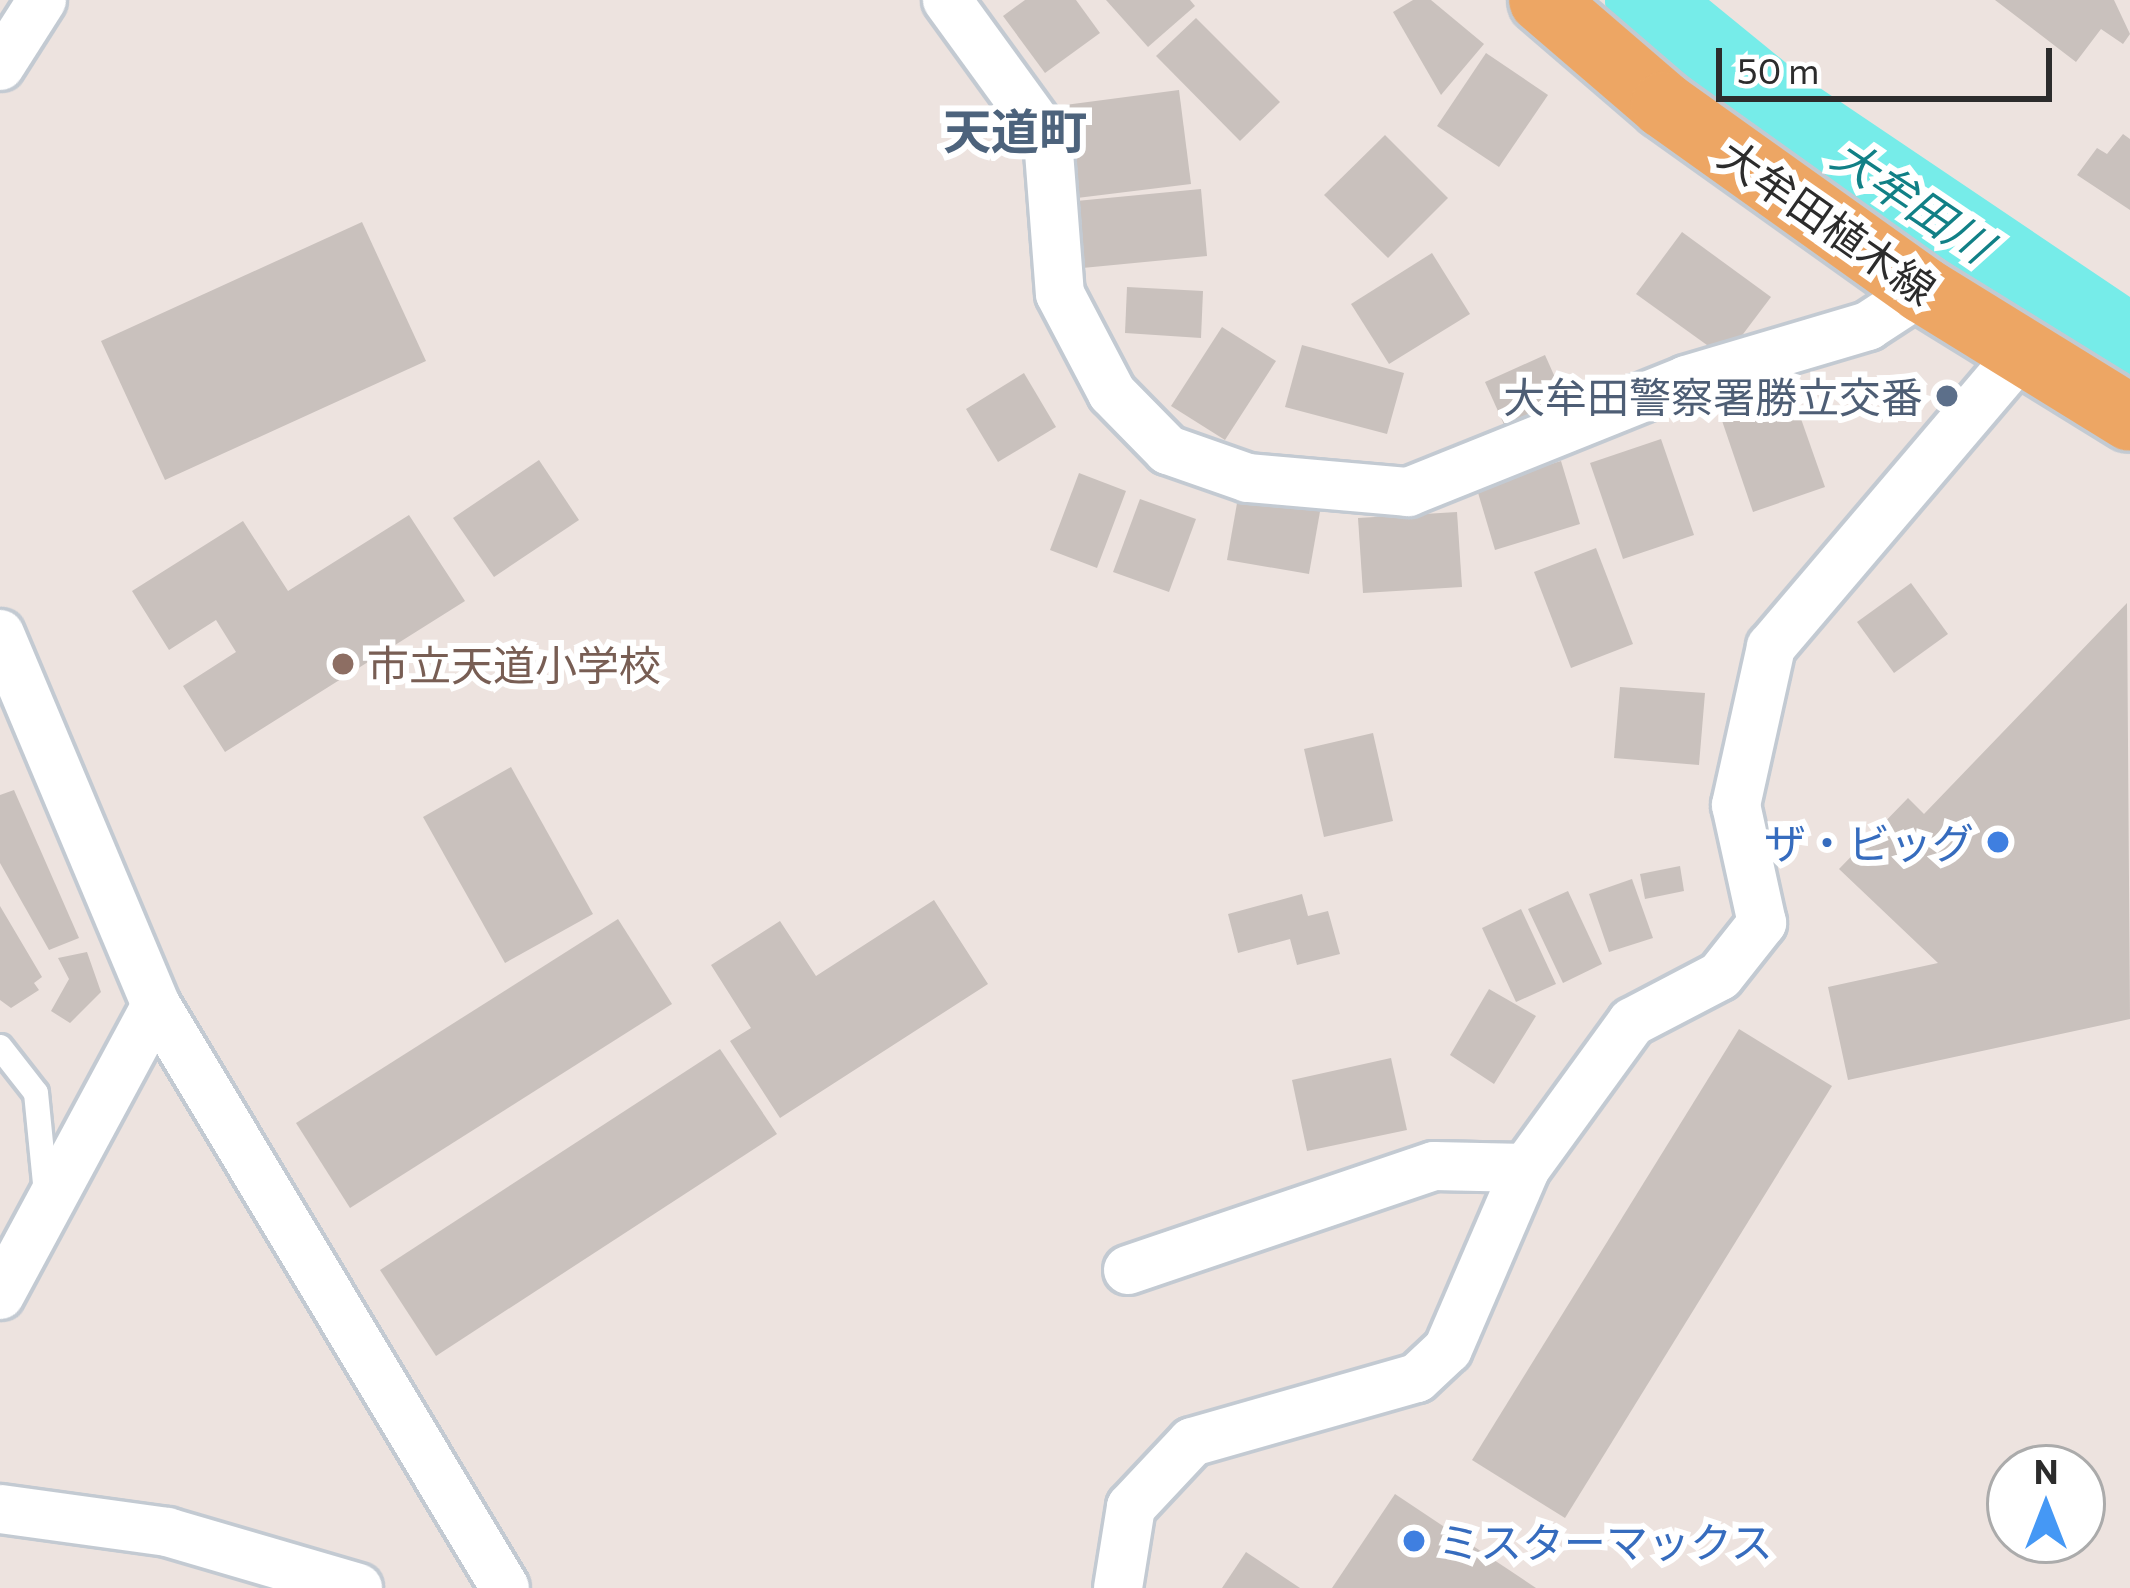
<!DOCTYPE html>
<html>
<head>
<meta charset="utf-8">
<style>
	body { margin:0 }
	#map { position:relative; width:2130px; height:1588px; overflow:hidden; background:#ede3df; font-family:Commissioner,"Noto Sans JP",sans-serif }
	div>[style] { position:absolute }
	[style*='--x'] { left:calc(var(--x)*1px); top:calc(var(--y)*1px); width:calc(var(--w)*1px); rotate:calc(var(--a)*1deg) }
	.river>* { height:81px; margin:-40.5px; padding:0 40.5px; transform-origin:40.5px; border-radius:40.5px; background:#76ece9 }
	.building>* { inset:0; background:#c9c1bd }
	.roads { filter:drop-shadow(3px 0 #c3cad2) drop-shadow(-3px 0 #c3cad2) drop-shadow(0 3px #c3cad2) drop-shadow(0 -3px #c3cad2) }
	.lane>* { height:24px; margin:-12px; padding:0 12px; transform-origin:12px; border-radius:12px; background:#fff }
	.street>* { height:48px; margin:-24px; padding:0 24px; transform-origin:24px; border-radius:24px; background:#fff }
	.primary>* { height:66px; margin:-33px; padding:0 33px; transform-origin:33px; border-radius:33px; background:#eda664 }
	.dots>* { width:33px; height:33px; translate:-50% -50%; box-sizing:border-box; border:6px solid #fff; border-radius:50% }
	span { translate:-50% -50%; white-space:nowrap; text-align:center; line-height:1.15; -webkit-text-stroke:12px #fff; paint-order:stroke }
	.street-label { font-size:42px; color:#2c2c2c }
	.service-label { font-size:42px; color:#4e5e75 }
	.right { translate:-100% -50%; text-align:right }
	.education-label { font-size:42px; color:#785e54 }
	.left { translate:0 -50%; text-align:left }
	.shop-label { font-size:42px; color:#366cbe }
	.water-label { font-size:45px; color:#118086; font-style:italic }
	.quarter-label { font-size:48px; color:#4d637c; font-weight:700 }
	.north { position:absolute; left:1986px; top:1444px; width:120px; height:120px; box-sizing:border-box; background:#fff; border:3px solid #ababab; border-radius:50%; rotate:0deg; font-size:33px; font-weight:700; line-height:48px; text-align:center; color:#2c2c2c }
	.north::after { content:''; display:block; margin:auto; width:42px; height:54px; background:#4598f5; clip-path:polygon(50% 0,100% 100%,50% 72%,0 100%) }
	.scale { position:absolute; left:1716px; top:48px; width:336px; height:54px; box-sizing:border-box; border:6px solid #2c2c2c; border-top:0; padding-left:15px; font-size:36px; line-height:42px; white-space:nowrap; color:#2c2c2c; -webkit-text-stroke:9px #fff; paint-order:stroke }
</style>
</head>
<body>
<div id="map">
	<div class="river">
		<div style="--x:1645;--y:0;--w:169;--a:39.2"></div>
		<div style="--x:1776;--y:107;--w:427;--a:34"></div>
	</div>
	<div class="building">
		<div style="clip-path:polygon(1025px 0,1076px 0,1100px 33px,1045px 73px,1003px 16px)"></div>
		<div style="clip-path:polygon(1106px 0,1190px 0,1195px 6px,1148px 47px)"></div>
		<div style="clip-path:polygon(1413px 0,1431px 0,1484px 44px,1441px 95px,1393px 12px)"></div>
		<div style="clip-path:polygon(1995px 0,2114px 0,2130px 34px,2123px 44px,2101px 29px,2076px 62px)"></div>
		<div style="clip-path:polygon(1196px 18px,1280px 102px,1240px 141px,1156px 56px)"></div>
		<div style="clip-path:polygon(1486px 53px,1548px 95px,1499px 167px,1437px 126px)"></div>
		<div style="clip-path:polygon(1179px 90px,1191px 184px,1077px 198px,1065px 105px)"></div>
		<div style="clip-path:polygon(2123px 134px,2130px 139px,2130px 210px,2077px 175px,2097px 148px,2107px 154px)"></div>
		<div style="clip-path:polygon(1385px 135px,1448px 198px,1388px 258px,1324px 195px)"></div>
		<div style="clip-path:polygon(1201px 189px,1207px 256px,1072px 269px,1066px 202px)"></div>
		<div style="clip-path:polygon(362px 222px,426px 361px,165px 480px,101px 341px)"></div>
		<div style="clip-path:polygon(1682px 232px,1771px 297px,1725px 358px,1636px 294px)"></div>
		<div style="clip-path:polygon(1432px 253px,1470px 314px,1389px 364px,1351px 304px)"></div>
		<div style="clip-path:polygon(1127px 287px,1203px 291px,1201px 338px,1125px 333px)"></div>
		<div style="clip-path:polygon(1222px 327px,1276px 361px,1225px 440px,1171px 406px)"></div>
		<div style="clip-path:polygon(1302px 345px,1404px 373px,1387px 434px,1285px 407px)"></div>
		<div style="clip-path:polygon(1545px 355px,1570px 411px,1510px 438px,1485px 382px)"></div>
		<div style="clip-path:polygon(1024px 373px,1056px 427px,998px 462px,966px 409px)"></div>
		<div style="clip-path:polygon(1787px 379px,1825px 487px,1753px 512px,1716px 403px)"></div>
		<div style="clip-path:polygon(1661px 439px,1694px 535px,1623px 559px,1590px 463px)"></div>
		<div style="clip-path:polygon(539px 460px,579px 520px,494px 577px,453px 518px)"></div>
		<div style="clip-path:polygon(1561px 461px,1580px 524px,1495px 550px,1476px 486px)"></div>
		<div style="clip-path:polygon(1079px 473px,1126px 491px,1097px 568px,1050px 550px)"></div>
		<div style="clip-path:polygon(1239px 492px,1321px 506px,1309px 574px,1227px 560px)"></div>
		<div style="clip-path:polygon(1140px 499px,1196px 519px,1169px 592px,1113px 572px)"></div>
		<div style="clip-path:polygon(1457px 512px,1462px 587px,1363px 593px,1358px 518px)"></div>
		<div style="clip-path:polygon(409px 515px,465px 601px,225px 752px,183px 686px,236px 652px,216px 620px,169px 650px,132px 591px,243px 521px,288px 591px)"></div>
		<div style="clip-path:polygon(1596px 548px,1633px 644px,1571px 668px,1534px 572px)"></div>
		<div style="clip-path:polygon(1911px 583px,1948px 634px,1894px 673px,1857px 622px)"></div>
		<div style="clip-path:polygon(2127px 603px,2130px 1019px,1848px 1080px,1828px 987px,1938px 963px,1839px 869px,1908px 798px,1924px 814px)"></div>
		<div style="clip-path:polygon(1620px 687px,1705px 693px,1699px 765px,1614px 758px)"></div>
		<div style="clip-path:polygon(1373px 733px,1393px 821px,1324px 837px,1304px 749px)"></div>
		<div style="clip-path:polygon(511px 767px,593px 914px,505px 963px,423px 817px)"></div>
		<div style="clip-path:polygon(14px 790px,79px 938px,49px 950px,0 863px,0 795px)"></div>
		<div style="clip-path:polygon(1680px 866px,1684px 891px,1645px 899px,1640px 874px)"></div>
		<div style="clip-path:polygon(1632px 879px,1653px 938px,1609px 952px,1589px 894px)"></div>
		<div style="clip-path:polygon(1568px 891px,1602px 964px,1563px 983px,1528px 909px)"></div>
		<div style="clip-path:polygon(1302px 894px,1308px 916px,1328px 911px,1340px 954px,1297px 965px,1290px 939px,1238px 953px,1228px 914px)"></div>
		<div style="clip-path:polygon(934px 900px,988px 984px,780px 1118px,730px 1041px,751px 1028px,711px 965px,780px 921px,816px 976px)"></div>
		<div style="clip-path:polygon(0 906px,42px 977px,34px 983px,39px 990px,11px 1008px,0 1000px)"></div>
		<div style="clip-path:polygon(1521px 909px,1556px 984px,1516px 1002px,1482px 928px)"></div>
		<div style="clip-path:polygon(618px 919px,672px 1004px,350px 1208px,296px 1123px)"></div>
		<div style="clip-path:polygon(87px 952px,101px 992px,70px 1023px,51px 1011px,69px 979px,58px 958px)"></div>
		<div style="clip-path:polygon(1489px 989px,1536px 1016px,1494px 1084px,1450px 1055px)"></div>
		<div style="clip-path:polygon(1739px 1029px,1832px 1086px,1565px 1518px,1472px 1460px)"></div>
		<div style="clip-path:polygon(720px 1049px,777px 1134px,436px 1356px,380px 1270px)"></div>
		<div style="clip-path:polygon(1391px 1058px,1407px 1130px,1307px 1151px,1292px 1080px)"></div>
		<div style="clip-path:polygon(1395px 1494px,1536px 1588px,1332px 1588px)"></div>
		<div style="clip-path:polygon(1246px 1552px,1300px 1588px,1222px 1588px)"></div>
	</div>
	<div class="roads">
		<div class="lane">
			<div style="--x:0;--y:1047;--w:58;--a:52"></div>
			<div style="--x:36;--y:1093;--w:100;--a:84.3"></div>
		</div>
		<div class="street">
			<div style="--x:947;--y:0;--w:172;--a:54"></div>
			<div style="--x:1048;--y:139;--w:155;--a:85.6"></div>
			<div style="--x:1060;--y:294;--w:112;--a:62.3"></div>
			<div style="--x:1112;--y:393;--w:80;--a:45.5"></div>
			<div style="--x:1168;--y:450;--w:85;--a:19.3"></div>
			<div style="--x:1248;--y:478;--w:161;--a:5"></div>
			<div style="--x:1408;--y:492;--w:300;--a:-21.9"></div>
			<div style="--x:1686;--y:380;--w:190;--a:-16.5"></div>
			<div style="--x:1868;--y:326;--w:66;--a:-33.2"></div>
			<div style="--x:0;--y:66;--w:78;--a:-57.5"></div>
			<div style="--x:0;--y:634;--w:402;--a:67.2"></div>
			<div style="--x:156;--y:1005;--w:679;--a:59.09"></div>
			<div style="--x:1128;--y:1270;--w:323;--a:-18.8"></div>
			<div style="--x:1434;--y:1166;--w:92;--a:1.2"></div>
			<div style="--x:0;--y:1295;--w:329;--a:-61.7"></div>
			<div style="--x:0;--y:1509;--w:169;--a:7.8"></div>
			<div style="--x:167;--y:1532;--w:199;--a:16.3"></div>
			<div style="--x:1118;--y:1588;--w:82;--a:-80.9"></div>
			<div style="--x:1131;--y:1507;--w:89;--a:-46.8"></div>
			<div style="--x:1192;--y:1442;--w:234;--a:-15.9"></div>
			<div style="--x:1417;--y:1378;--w:42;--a:-43.1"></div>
			<div style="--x:1448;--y:1349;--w:197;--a:-66.7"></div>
			<div style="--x:1526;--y:1168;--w:180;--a:-54"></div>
			<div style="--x:1632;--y:1022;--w:99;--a:-27.6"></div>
			<div style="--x:1720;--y:976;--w:68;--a:-51.6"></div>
			<div style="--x:1762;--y:923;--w:121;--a:-102.4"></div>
			<div style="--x:1736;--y:805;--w:162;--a:-77.5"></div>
			<div style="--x:1771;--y:647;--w:387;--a:-49.6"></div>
		</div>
		<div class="primary">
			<div style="--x:1542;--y:0;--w:161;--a:40.7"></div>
			<div style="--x:1664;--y:105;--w:318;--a:35.5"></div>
			<div style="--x:1923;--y:290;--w:243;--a:31.7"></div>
		</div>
	</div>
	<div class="dots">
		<div style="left:1947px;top:396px;background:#5c6f8a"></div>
		<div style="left:343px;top:664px;background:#8d6e63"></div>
		<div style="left:1998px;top:842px;background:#3f7fe0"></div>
		<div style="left:1414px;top:1541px;background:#3f7fe0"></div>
	</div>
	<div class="street-label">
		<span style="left:1828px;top:221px;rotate:35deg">大牟田植木線</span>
	</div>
	<div class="service-label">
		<span class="right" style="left:1923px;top:396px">大牟田警察署勝立交番</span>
	</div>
	<div class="education-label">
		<span class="left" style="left:367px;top:664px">市立天道小学校</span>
	</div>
	<div class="shop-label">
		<span class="right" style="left:1974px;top:842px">ザ・ビッグ</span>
		<span class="left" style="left:1438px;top:1541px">ミスターマックス</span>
	</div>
	<div class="water-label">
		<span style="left:1913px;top:199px;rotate:34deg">大牟田川</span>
	</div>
	<div class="quarter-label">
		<span style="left:1015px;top:130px">天道町</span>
	</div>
	<div class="north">N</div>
	<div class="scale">50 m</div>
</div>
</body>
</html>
